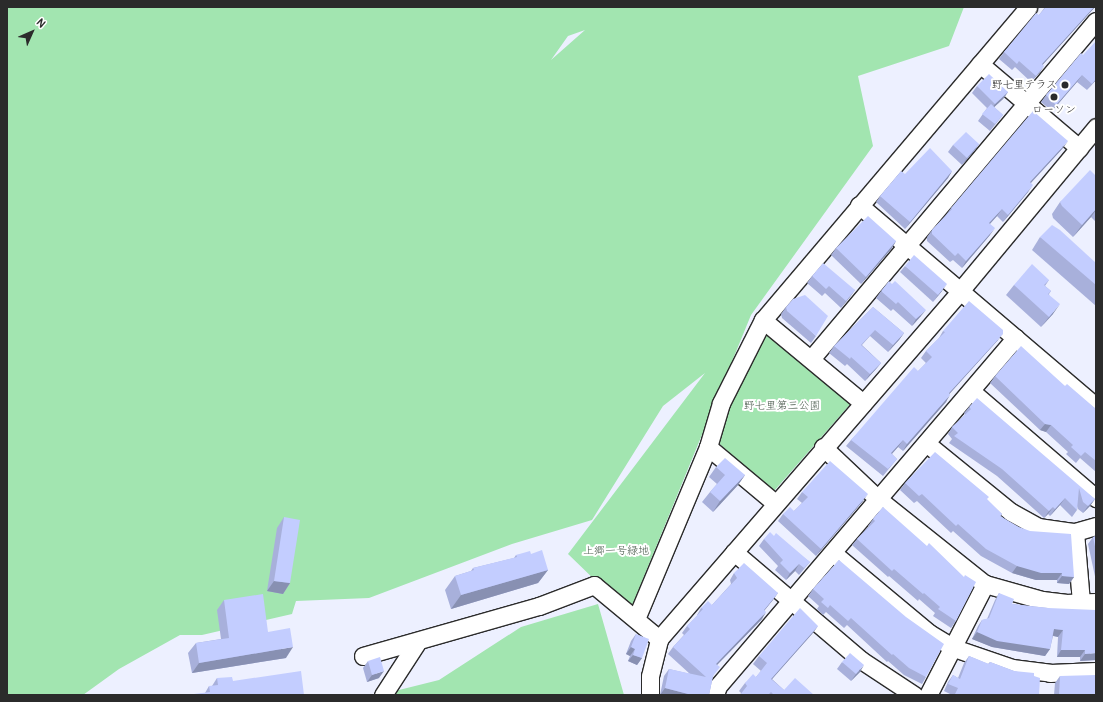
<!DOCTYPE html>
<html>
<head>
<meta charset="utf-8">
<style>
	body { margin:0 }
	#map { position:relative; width:1103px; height:702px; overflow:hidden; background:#edf0ff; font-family:Pangolin,"Klee One",sans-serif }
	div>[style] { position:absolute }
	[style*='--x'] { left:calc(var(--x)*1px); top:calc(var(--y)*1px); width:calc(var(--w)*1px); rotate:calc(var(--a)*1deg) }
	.green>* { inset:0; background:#a2e5b0 }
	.roads { filter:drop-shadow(1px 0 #2b2b2b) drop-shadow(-1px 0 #2b2b2b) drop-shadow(0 1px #2b2b2b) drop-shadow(0 -1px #2b2b2b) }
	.minor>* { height:17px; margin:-8.5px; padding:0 8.5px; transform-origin:8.5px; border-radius:8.5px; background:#fff }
	.wall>* { inset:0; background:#a8b0db }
	.shaded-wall>* { inset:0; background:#8890b2 }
	.building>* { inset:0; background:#c3cdff }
	.dots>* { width:11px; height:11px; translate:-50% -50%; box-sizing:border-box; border:2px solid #fff; border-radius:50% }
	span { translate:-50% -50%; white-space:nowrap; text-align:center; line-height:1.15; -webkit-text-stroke:4px #fff; paint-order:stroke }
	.poi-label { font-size:11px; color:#2b2b2b }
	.right { translate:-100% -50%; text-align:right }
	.park-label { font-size:11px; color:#495a4c }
	.frame { position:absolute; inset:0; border:8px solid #2b2b2b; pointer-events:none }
	.north { position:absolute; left:12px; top:12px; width:40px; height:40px; -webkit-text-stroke:3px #fff; paint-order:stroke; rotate:45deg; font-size:11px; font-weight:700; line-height:16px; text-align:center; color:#2b2b2b }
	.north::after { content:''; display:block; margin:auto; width:14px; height:18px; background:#2b2b2b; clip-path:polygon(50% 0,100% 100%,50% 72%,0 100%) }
</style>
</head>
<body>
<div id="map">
	<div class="green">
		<div style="clip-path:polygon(evenodd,7px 7px,964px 7px,949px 46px,858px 76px,873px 146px,751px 315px,629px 613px,568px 554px,705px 373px,663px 406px,592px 520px,512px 544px,369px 598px,296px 601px,292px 614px,202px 635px,180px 635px,119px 669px,83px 695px,7px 695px,7px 7px,585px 30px,551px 60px,568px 36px,585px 30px)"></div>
		<div style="clip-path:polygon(763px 323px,853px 401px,774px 491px,715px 440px)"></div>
		<div style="clip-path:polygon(598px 604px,624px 695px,390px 695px,395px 691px,439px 680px,521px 627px)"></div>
	</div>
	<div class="roads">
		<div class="minor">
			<div style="--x:980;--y:64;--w:130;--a:40.3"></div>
			<div style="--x:859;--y:205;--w:311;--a:40.4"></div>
			<div style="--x:763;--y:320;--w:130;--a:39.7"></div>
			<div style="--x:811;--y:359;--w:442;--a:-49.9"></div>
			<div style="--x:971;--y:391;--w:165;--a:40.6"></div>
			<div style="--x:926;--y:443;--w:109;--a:39.1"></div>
			<div style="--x:1011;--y:512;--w:31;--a:29"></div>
			<div style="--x:1038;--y:527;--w:37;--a:8"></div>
			<div style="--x:1075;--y:532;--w:22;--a:-16"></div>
			<div style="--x:708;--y:447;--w:87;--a:39.9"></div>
			<div style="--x:823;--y:447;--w:76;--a:43.4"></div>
			<div style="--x:878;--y:499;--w:137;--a:38.5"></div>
			<div style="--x:985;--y:584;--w:59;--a:15.7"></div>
			<div style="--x:1042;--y:600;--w:23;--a:7"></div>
			<div style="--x:1065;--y:603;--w:31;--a:-2"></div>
			<div style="--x:1075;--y:532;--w:70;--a:85.1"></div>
			<div style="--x:734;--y:552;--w:167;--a:40.4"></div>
			<div style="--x:861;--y:660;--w:64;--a:33.4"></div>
			<div style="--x:833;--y:553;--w:125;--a:39.8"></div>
			<div style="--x:929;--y:633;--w:29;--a:31"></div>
			<div style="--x:954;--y:648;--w:61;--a:19"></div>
			<div style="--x:1012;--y:668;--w:38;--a:7"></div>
			<div style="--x:1050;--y:673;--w:46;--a:-2.5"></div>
			<div style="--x:636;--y:619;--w:186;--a:-67.3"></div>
			<div style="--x:708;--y:447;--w:46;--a:-73.5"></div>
			<div style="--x:721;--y:403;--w:93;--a:-63.2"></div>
			<div style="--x:763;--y:320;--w:410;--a:-49.7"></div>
			<div style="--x:363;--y:656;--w:183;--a:-15.9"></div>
			<div style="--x:539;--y:606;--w:59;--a:-20.9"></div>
			<div style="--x:594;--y:585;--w:85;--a:39.7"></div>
			<div style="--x:383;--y:695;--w:64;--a:-57.1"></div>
			<div style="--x:650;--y:695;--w:19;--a:-90"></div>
			<div style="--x:650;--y:676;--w:38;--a:-76"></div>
			<div style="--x:659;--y:639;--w:460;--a:-49.1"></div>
			<div style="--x:960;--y:291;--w:213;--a:-50.3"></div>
			<div style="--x:715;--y:695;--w:9;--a:-72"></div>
			<div style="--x:718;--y:686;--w:458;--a:-49.5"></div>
			<div style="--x:928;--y:695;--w:125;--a:-62.8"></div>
		</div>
	</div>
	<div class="wall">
		<div style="clip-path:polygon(1045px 7px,1095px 7px,1043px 64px,1040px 72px,1031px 82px,1015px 67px,1012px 70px,999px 59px,1004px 52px,1039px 15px)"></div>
		<div style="clip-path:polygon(1083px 55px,1096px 80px,1087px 90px,1077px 82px,1052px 111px,1041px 102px,1046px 95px)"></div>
		<div style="clip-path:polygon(977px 86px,1008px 92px,1003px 99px,994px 107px,1003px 115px,990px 131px,978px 121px,987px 108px,972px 93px)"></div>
		<div style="clip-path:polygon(979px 144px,974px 151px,962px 165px,948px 152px,953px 145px)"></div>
		<div style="clip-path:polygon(1063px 148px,1031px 183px,1028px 192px,1003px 222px,997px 216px,990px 224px,990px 235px,962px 268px,953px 260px,950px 262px,927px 241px,927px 237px,932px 230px,946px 215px,951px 208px)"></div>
		<div style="clip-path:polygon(952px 171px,948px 178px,905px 229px,876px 202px,880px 196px,905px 174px)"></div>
		<div style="clip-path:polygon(1096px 176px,1096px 222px,1091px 217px,1073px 237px,1053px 218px,1052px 214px,1060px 202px)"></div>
		<div style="clip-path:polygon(1040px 237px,1096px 263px,1096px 306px,1032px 250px)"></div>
		<div style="clip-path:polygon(896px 241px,892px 248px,861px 284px,831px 255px,836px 248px)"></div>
		<div style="clip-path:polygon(905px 266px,942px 291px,933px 302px,900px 272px)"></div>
		<div style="clip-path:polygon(812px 276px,855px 290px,841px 308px,825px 293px,822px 296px,807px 283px)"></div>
		<div style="clip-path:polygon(1049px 280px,1045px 286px,1051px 291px,1049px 294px,1053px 314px,1041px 327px,1006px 295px,1014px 285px)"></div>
		<div style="clip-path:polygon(881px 291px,921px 316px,912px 326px,893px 309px,891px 311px,876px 298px)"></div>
		<div style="clip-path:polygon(786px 307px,816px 336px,811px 343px,782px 318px,781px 314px)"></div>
		<div style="clip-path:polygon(873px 307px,904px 333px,899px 340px,888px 352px,870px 336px,862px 345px,881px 363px,876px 369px,865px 381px,847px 364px,845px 366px,829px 353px,834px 346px)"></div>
		<div style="clip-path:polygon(943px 331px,998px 340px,949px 394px,946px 402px,903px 451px,898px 447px,892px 454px,897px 459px,892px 465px,883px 476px,846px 446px,851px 440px,926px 363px,921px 358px,926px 351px,939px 338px)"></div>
		<div style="clip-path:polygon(995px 376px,1065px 386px,1096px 409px,1096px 472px,1080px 458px,1076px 463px,1066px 454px,1068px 452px,1046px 432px,1040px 430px,990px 383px)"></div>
		<div style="clip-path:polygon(969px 407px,1095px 499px,1090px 506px,1083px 513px,1078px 509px,1078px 506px,1077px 510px,1072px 517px,1060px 505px,1050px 516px,1048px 514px,1044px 518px,997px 476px,949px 443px,952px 439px,948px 434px,952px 427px,965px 415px,964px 413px)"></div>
		<div style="clip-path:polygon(716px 467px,745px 475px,738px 485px,713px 512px,702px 502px,710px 492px,717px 484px,709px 477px)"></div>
		<div style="clip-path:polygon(905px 483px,987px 500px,1002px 514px,1001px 516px,1074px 577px,1069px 584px,1057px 583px,1057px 580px,1036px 580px,1012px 573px,981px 556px,953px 531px,951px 533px,917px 501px,914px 503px,900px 490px)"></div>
		<div style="clip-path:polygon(802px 492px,863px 501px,816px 556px,778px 521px,783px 514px,794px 511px,802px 503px,797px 499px)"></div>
		<div style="clip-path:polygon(883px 507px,956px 621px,951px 628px,933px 616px,935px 613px,919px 599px,918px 601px,889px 576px,888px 577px,852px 545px,857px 539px,869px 526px,868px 526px,873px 519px)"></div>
		<div style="clip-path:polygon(284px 517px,290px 583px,283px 594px,267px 591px,277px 528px)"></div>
		<div style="clip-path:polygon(774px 536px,810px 562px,799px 575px,795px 571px,786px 580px,775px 570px,778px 566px,759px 546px,764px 539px)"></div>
		<div style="clip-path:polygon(1096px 536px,1096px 581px,1088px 544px,1093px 537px)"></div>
		<div style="clip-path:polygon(531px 554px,548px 570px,538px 583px,451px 609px,445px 590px,455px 576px,471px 571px,473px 568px,514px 558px,516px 555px)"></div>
		<div style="clip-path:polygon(839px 560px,926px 677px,922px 684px,904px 675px,888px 661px,887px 662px,847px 625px,844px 628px,826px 612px,823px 615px,817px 609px,819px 606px,808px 596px,813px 589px)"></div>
		<div style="clip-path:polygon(734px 573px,778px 593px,764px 611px,762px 619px,717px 665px,713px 676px,709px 695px,660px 695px,664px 676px,669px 669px,690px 674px,668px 654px,673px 647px,684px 635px,682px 633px,687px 626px,698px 615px,697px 615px,701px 608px,712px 605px,731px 584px,730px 580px)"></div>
		<div style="clip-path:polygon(999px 593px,1012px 604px,1048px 608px,1096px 660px,1080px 661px,1080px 657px,1057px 657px,1058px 637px,1053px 636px,1050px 649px,1045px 656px,992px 647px,972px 639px,978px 626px,982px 620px,987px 619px,995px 600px)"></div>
		<div style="clip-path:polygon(224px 600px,268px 632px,286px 658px,192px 673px,188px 653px,196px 643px,221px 639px,217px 610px)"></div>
		<div style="clip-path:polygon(818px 626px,812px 634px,772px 679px,784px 690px,814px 695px,740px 695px,741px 693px,739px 691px,745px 683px,756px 677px,761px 671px,753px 664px,759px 656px)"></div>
		<div style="clip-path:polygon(636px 634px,642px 658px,637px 665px,628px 661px,630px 656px,626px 654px,631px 641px)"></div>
		<div style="clip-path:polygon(969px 656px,988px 664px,990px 662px,1014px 671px,1034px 676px,1039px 695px,952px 695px,944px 691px,948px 682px,953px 675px,958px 678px,964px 663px)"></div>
		<div style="clip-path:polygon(368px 661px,379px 678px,367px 682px,363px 668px)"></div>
		<div style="clip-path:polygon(842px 662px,860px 672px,851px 681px,837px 669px)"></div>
		<div style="clip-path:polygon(1060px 676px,1096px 695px,1054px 695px,1055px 683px)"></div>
		<div style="clip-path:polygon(217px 678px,233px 681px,304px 695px,194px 695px,205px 693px,209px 686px,212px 686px)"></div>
	</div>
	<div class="shaded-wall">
		<div style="clip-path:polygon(1094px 7px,1095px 7px,1038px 70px,1042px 64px)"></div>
		<div style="clip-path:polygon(1044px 66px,1040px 72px,1031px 82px,1036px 76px)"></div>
		<div style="clip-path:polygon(1082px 75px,1077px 82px,1052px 111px,1056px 105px)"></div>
		<div style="clip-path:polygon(1096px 79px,1096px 80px,1087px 90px,1092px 84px)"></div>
		<div style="clip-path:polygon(1008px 92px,1003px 99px,990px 111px,995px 104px)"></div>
		<div style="clip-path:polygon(1068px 141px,1063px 148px,1025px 189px,1030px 182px)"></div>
		<div style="clip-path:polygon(979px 144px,974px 151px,962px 165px,967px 158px)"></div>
		<div style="clip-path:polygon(952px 171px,948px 178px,905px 229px,910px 222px)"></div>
		<div style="clip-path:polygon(1033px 185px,1028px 192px,1003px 222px,1008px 215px)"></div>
		<div style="clip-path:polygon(1002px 209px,997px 216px,984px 230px,989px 223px)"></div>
		<div style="clip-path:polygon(1096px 209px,1096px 210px,1091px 217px,1073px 237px,1082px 225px)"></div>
		<div style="clip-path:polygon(995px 228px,990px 235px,962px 268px,966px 261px)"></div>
		<div style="clip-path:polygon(896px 241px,892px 248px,861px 284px,866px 277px)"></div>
		<div style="clip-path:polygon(947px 284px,942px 291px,933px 302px,938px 295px)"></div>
		<div style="clip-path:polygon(855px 290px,850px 297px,841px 308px,846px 301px)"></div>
		<div style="clip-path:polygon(1060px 304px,1053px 314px,1041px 327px,1049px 317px)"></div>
		<div style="clip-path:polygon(926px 310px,921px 316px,912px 326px,916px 319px)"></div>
		<div style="clip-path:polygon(904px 333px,899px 340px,888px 352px,893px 345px)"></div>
		<div style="clip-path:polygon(1003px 334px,998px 340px,944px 400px,949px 393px)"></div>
		<div style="clip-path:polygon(881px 363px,876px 369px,865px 381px,870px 374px)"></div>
		<div style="clip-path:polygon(950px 395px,946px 402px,903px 451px,907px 444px)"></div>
		<div style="clip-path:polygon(1045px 424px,1051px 425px,1046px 432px,1040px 430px)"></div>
		<div style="clip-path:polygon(903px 440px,898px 447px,886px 460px,891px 453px)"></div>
		<div style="clip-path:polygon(745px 475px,738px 485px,713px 512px,720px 501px)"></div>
		<div style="clip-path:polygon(868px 494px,863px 501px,816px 556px,821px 549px)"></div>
		<div style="clip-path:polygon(1065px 498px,1060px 505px,1050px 516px,1055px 509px)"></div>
		<div style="clip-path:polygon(1095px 499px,1090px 506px,1083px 513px,1088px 506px)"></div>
		<div style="clip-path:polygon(1053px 507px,1048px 514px,1044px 518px,1049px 511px)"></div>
		<div style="clip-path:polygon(799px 564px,795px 571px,786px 580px,790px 573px)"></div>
		<div style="clip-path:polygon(1017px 566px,1062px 573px,1057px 580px,1036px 580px,1012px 573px)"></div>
		<div style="clip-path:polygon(548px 570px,538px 583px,451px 609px,461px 595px)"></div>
		<div style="clip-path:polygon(1062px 576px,1074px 577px,1069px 584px,1057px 583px)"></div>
		<div style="clip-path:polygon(274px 581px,290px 583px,283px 594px,267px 591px)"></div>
		<div style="clip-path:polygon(778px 593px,773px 600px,759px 617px,764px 610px)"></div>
		<div style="clip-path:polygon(766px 612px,762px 619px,711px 671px,716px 664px)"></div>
		<div style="clip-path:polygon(818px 626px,812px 634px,765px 687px,771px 679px)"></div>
		<div style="clip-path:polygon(1054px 629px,1063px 630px,1058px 637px,1050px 635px)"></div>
		<div style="clip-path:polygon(977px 632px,1050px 649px,1045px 656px,992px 647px,972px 639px)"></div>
		<div style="clip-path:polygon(293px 647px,286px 658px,192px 673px,199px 663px)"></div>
		<div style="clip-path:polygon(631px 647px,635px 649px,630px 656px,626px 654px)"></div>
		<div style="clip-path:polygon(1061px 650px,1085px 650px,1080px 657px,1057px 657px)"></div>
		<div style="clip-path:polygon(1096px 653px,1096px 660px,1080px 661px,1085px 654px)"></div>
		<div style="clip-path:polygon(633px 655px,642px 658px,637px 665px,628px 661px)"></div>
		<div style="clip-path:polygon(864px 665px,860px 672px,851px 681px,856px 674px)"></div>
		<div style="clip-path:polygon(384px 671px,379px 678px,367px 682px,372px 675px)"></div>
		<div style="clip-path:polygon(665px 688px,692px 695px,660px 695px)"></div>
	</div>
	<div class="building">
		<div style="clip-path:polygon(1046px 7px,1094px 7px,1042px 64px,1044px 66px,1036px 76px,1019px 61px,1017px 64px,1004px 52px,1036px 13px,1039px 15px)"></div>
		<div style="clip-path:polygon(1096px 41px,1096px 79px,1092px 84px,1082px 75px,1056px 105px,1046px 95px,1081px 53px,1083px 55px)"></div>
		<div style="clip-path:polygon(989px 74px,1008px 92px,995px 104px,977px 86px)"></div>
		<div style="clip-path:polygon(991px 104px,1003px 115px,995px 124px,982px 114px)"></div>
		<div style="clip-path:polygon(1033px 111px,1068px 141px,1030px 182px,1033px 185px,1008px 215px,1002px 209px,989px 223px,995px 228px,966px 261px,958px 253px,955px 256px,932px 234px,932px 230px,952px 209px,951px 208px)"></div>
		<div style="clip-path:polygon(966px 132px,979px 144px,967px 158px,953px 145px)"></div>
		<div style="clip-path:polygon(930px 148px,952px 171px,910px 222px,880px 196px,901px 171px,905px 174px)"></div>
		<div style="clip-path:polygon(1090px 170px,1096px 176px,1096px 209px,1082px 225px,1062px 206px,1060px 202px)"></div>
		<div style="clip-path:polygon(868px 216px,896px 241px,866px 277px,836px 248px)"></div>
		<div style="clip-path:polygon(1052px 225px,1060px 230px,1096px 263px,1096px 285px,1040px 237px)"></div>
		<div style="clip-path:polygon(914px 255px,947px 284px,938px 295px,905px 266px)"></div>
		<div style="clip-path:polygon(823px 263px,855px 290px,846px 301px,829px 286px,826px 289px,812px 276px)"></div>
		<div style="clip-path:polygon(1032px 264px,1049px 280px,1044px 285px,1051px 291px,1048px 294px,1060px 304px,1049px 317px,1014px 285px)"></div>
		<div style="clip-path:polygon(889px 281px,892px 284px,895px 281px,926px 310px,916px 319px,898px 302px,896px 304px,881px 291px)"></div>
		<div style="clip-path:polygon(805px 295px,828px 316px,816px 336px,787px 311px,786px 307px,793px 299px)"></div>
		<div style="clip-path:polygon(969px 301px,1003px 330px,1003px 334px,949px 393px,950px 395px,907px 444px,903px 440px,891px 453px,897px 459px,888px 469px,851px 440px,914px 367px,918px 371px,932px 357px,926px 351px,945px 332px,943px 331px)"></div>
		<div style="clip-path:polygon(873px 307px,904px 333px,893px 345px,875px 330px,861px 345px,881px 363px,870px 374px,851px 357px,850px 359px,834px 346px)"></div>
		<div style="clip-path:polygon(1021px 346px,1065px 386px,1067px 384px,1096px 409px,1096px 461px,1085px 452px,1081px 456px,1071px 447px,1073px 445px,1051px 425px,1045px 424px,995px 376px)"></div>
		<div style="clip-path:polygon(977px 398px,1095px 499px,1088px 506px,1083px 502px,1079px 488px,1077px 510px,1065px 498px,1055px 509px,1053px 507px,1049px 511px,1002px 469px,954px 436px,958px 433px,952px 427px,971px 409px,969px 407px)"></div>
		<div style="clip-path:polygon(935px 452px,989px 497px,987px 499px,1002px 514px,1000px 516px,1019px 527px,1030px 531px,1071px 534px,1074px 577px,1062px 576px,1062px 573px,1041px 573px,1017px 566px,986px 549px,958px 524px,956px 526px,922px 494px,919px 496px,905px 483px)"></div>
		<div style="clip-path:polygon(725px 458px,745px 475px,720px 501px,710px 492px,725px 475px,716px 467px)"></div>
		<div style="clip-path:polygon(830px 461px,868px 494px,821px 549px,783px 514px,790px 507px,794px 511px,808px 497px,802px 492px)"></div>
		<div style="clip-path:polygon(883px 507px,927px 546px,929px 543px,964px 577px,965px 575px,976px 582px,956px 621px,938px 609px,940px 607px,924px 593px,923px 594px,894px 569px,892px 571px,857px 539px,875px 521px,873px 519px)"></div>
		<div style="clip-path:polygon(284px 517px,300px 520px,290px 583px,274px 581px)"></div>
		<div style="clip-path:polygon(770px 532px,774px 536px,776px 533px,810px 562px,804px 568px,799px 564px,790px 573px,780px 563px,783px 560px,764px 539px)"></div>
		<div style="clip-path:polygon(1096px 536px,1096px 551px,1093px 537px)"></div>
		<div style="clip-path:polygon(542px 550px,548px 570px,461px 595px,455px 576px,474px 570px,473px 568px,517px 557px,516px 555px,530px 551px,531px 554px)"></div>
		<div style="clip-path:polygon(839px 560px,906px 617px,944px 644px,926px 677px,909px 668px,893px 654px,892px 655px,851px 618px,848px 621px,830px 605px,828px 608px,821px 602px,824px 599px,813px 589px)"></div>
		<div style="clip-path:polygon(744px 563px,778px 593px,764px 610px,766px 612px,716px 664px,720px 667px,713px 676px,709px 695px,692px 695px,665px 688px,669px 669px,706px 677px,673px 647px,690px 629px,687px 626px,703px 609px,701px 608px,708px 601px,712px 605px,737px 578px,734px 573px)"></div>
		<div style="clip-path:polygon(999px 593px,1014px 599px,1012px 604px,1048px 608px,1096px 610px,1096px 653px,1085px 654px,1085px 650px,1061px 650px,1063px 630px,1054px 629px,1050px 649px,997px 641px,977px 632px,982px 620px,989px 618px)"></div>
		<div style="clip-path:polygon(263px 594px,268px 632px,290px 628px,293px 647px,199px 663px,196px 643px,229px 638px,224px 600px)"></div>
		<div style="clip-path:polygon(800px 608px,818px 626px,771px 679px,784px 690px,795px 678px,814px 695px,774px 695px,771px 692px,768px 695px,740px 695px,747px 686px,745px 683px,753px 674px,756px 677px,767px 663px,759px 656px)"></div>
		<div style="clip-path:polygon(636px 634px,649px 639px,642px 658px,633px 655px,635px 649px,631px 647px)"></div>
		<div style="clip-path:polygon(850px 653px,864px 665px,856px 674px,842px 662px)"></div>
		<div style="clip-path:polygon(969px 656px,989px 664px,990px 662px,1014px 671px,1034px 673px,1034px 676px,1040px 678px,1039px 695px,957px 695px,955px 694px,958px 688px,948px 684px,953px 675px,960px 679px)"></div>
		<div style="clip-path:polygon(380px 657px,384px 671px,372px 675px,368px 661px)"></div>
		<div style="clip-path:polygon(301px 671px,304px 695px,194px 695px,194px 694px,210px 692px,209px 686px,218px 685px,217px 678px,232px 677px,233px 681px)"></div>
		<div style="clip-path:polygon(1096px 675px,1096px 695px,1059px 695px,1060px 676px)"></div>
	</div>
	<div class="dots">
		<div style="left:1065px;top:85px;background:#2b2b2b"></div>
		<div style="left:1054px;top:97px;background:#2b2b2b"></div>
	</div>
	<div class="poi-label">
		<span class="right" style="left:1057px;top:85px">野七里テラス</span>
		<span style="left:1054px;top:110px">ローソン</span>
	</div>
	<div class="park-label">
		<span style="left:782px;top:406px">野七里第三公園</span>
		<span style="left:616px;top:551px">上郷一号緑地</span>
	</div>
	<div class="frame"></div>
	<div class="north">N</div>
</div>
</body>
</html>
